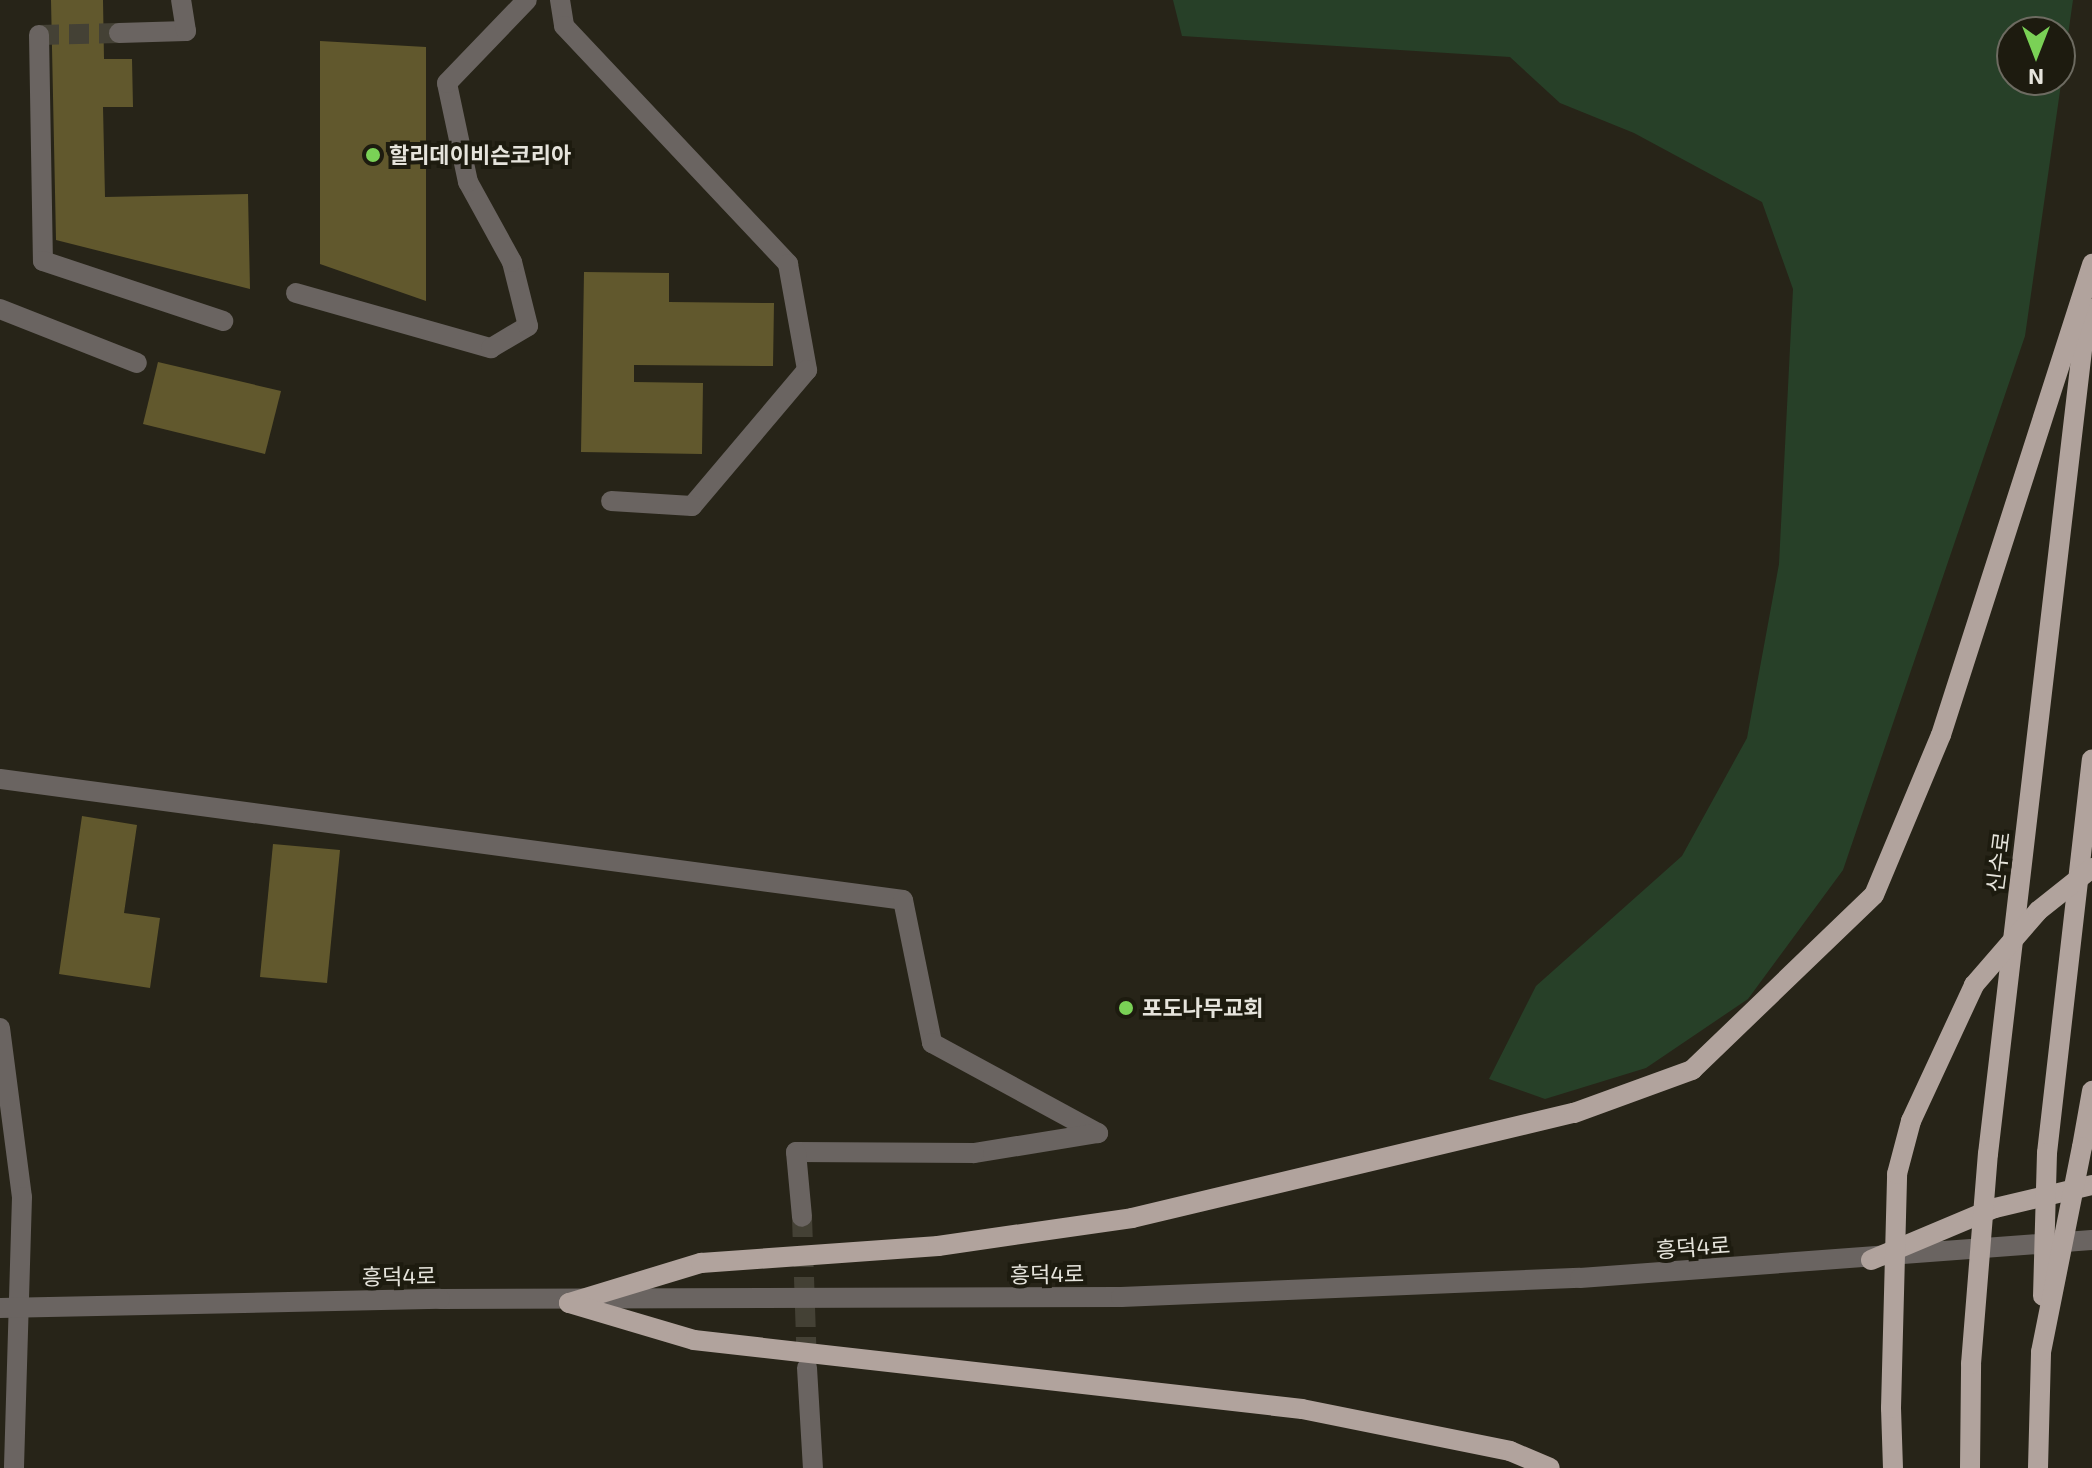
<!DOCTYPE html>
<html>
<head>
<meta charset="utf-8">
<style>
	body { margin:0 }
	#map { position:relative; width:2092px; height:1468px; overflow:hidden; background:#272418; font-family:"Exo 2","Noto Sans KR",sans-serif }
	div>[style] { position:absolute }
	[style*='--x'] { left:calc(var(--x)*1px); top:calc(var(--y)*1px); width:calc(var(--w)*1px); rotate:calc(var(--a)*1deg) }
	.green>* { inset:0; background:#274028 }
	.building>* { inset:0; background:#61582d }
	.minor-tunnel>* { height:20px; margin-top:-10px; transform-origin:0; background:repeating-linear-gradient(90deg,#444135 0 20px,transparent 0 30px) }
	.minor>* { height:20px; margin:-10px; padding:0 10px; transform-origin:10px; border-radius:10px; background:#6a6461 }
	.major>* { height:20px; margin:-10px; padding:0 10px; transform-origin:10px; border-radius:10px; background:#b1a39d }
	.minor-bridge>* { height:20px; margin:-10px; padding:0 10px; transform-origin:10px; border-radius:10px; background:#6a6461 }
	.major-bridge>* { height:20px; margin:-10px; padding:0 10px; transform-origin:10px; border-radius:10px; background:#b1a39d }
	.dots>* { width:22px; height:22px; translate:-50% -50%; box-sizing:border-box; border:4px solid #1d1b0f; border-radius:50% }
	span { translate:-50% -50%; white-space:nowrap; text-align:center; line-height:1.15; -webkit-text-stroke:8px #1d1b0f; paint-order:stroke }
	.poi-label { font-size:22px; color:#e6e4dc; font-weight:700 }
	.left { translate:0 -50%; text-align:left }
	.street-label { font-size:22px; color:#e6e4dc }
	.north { position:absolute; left:1996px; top:16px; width:80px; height:80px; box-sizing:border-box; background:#1d1b0f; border:2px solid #6d6b61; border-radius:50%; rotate:180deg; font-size:22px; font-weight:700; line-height:32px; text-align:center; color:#e6e4dc }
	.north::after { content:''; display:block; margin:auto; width:28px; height:36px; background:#7ad156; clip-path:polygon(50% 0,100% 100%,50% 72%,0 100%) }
</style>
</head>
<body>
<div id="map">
	<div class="green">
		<div style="clip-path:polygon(evenodd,1173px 0,2073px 0,2025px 336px,1843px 870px,1748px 999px,1646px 1068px,1545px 1099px,1489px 1079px,1536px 986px,1682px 856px,1747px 738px,1779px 564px,1793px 289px,1762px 202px,1634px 133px,1560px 103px,1510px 57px,1182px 36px,1173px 0,2012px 32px,2060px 32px,2060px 80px,2012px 80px,2012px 32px)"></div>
	</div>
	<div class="building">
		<div style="clip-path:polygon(51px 0,103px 0,104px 59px,132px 59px,133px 107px,103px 107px,105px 197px,248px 194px,250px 289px,56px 240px)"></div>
		<div style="clip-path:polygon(320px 41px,426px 47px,426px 301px,320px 264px)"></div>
		<div style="clip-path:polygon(584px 272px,669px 273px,669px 302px,774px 303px,773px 366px,634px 365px,634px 382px,703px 383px,702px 454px,581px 452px)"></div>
		<div style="clip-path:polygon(158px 362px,281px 391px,265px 454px,143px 424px)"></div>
		<div style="clip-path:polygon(82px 816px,137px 825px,124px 913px,160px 918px,150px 988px,59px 974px)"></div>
		<div style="clip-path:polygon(273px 844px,340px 850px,327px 983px,260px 977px)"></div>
	</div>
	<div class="minor-tunnel">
		<div style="--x:39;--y:35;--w:80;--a:-1.4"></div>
		<div style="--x:802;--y:1217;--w:151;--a:88.1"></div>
	</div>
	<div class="minor">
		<div style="--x:560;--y:0;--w:26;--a:81"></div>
		<div style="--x:564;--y:26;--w:327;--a:46.7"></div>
		<div style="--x:788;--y:264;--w:108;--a:79.8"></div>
		<div style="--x:807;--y:370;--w:178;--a:130.2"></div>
		<div style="--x:692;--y:506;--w:81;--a:-176.5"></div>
		<div style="--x:119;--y:33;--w:67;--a:-1.7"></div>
		<div style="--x:186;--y:31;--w:31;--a:-99"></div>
		<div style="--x:39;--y:35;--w:226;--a:89"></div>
		<div style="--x:43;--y:261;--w:190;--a:18.4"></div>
		<div style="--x:296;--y:293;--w:203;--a:15.8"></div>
		<div style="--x:491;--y:348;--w:43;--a:-30.7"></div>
		<div style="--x:528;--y:326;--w:66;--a:-104"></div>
		<div style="--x:512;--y:262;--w:91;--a:-118.8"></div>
		<div style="--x:468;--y:182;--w:101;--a:-102"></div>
		<div style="--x:447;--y:83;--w:115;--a:-46.1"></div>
		<div style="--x:0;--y:309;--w:147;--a:21.5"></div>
		<div style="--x:0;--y:779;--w:911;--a:7.63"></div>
		<div style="--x:903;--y:900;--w:146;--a:78.5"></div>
		<div style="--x:932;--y:1043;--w:189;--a:28.5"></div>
		<div style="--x:1098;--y:1133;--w:126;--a:170.8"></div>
		<div style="--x:974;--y:1153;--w:178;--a:-179.7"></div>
		<div style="--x:796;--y:1152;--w:65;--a:84.7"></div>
		<div style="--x:0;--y:1028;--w:170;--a:82.6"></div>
		<div style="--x:22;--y:1197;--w:271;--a:91.7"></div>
		<div style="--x:440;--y:1299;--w:681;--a:-0.17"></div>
		<div style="--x:1121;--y:1297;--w:459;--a:-2.4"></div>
		<div style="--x:1580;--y:1278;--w:513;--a:-4.24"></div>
		<div style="--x:807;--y:1368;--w:100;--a:86.6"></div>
	</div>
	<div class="major">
		<div style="--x:2082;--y:1147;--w:57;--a:-79.9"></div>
		<div style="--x:2047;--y:1153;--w:396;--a:-83.5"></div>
		<div style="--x:1988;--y:1154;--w:852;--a:-83.33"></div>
		<div style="--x:1871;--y:1260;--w:134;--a:-22.8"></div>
		<div style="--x:1995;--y:1208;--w:100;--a:-13.3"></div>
		<div style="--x:569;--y:1303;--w:138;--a:-16.9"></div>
		<div style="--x:701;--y:1263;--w:238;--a:-4.1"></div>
		<div style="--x:938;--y:1246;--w:196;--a:-8.2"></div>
		<div style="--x:1132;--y:1218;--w:454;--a:-13.4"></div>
		<div style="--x:1574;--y:1113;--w:126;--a:-20"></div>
		<div style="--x:1692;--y:1070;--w:252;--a:-43.9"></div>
		<div style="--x:1874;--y:895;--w:173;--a:-67.3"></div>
		<div style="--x:1941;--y:735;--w:495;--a:-72.2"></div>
		<div style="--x:569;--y:1303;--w:130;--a:16.5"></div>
		<div style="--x:694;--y:1340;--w:612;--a:6.47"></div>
		<div style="--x:1302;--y:1409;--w:212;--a:11.4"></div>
		<div style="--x:1510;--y:1451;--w:43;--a:23"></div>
		<div style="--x:1891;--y:1408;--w:60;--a:88.1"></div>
		<div style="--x:1970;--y:1468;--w:104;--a:-89.4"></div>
		<div style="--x:2038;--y:1468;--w:116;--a:-88.5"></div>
	</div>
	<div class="minor-bridge">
		<div style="--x:0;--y:1308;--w:440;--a:-1.2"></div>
	</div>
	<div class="major-bridge">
		<div style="--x:2043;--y:1296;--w:143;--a:-88.4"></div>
		<div style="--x:2041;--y:1352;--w:209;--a:-78.7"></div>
		<div style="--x:1971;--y:1364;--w:211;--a:-85.4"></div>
		<div style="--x:1891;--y:1408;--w:234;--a:-88.5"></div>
		<div style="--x:1897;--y:1174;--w:55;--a:-75.2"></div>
		<div style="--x:1911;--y:1121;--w:150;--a:-65.1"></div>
		<div style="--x:1974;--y:985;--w:98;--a:-49.1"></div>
		<div style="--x:2038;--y:911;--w:69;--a:-38.5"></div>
	</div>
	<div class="dots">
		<div style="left:373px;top:155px;background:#7ad156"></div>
		<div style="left:1126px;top:1008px;background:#7ad156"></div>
	</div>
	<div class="poi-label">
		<span class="left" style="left:389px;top:155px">할리데이비슨코리아</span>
		<span class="left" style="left:1142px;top:1008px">포도나무교회</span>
	</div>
	<div class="street-label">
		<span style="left:1998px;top:862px;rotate:-83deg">신수로</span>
		<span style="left:1693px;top:1247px;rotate:-4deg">흥덕4로</span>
		<span style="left:1047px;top:1274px;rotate:-1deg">흥덕4로</span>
		<span style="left:399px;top:1276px;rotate:-1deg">흥덕4로</span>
	</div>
	<div class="north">N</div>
</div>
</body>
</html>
